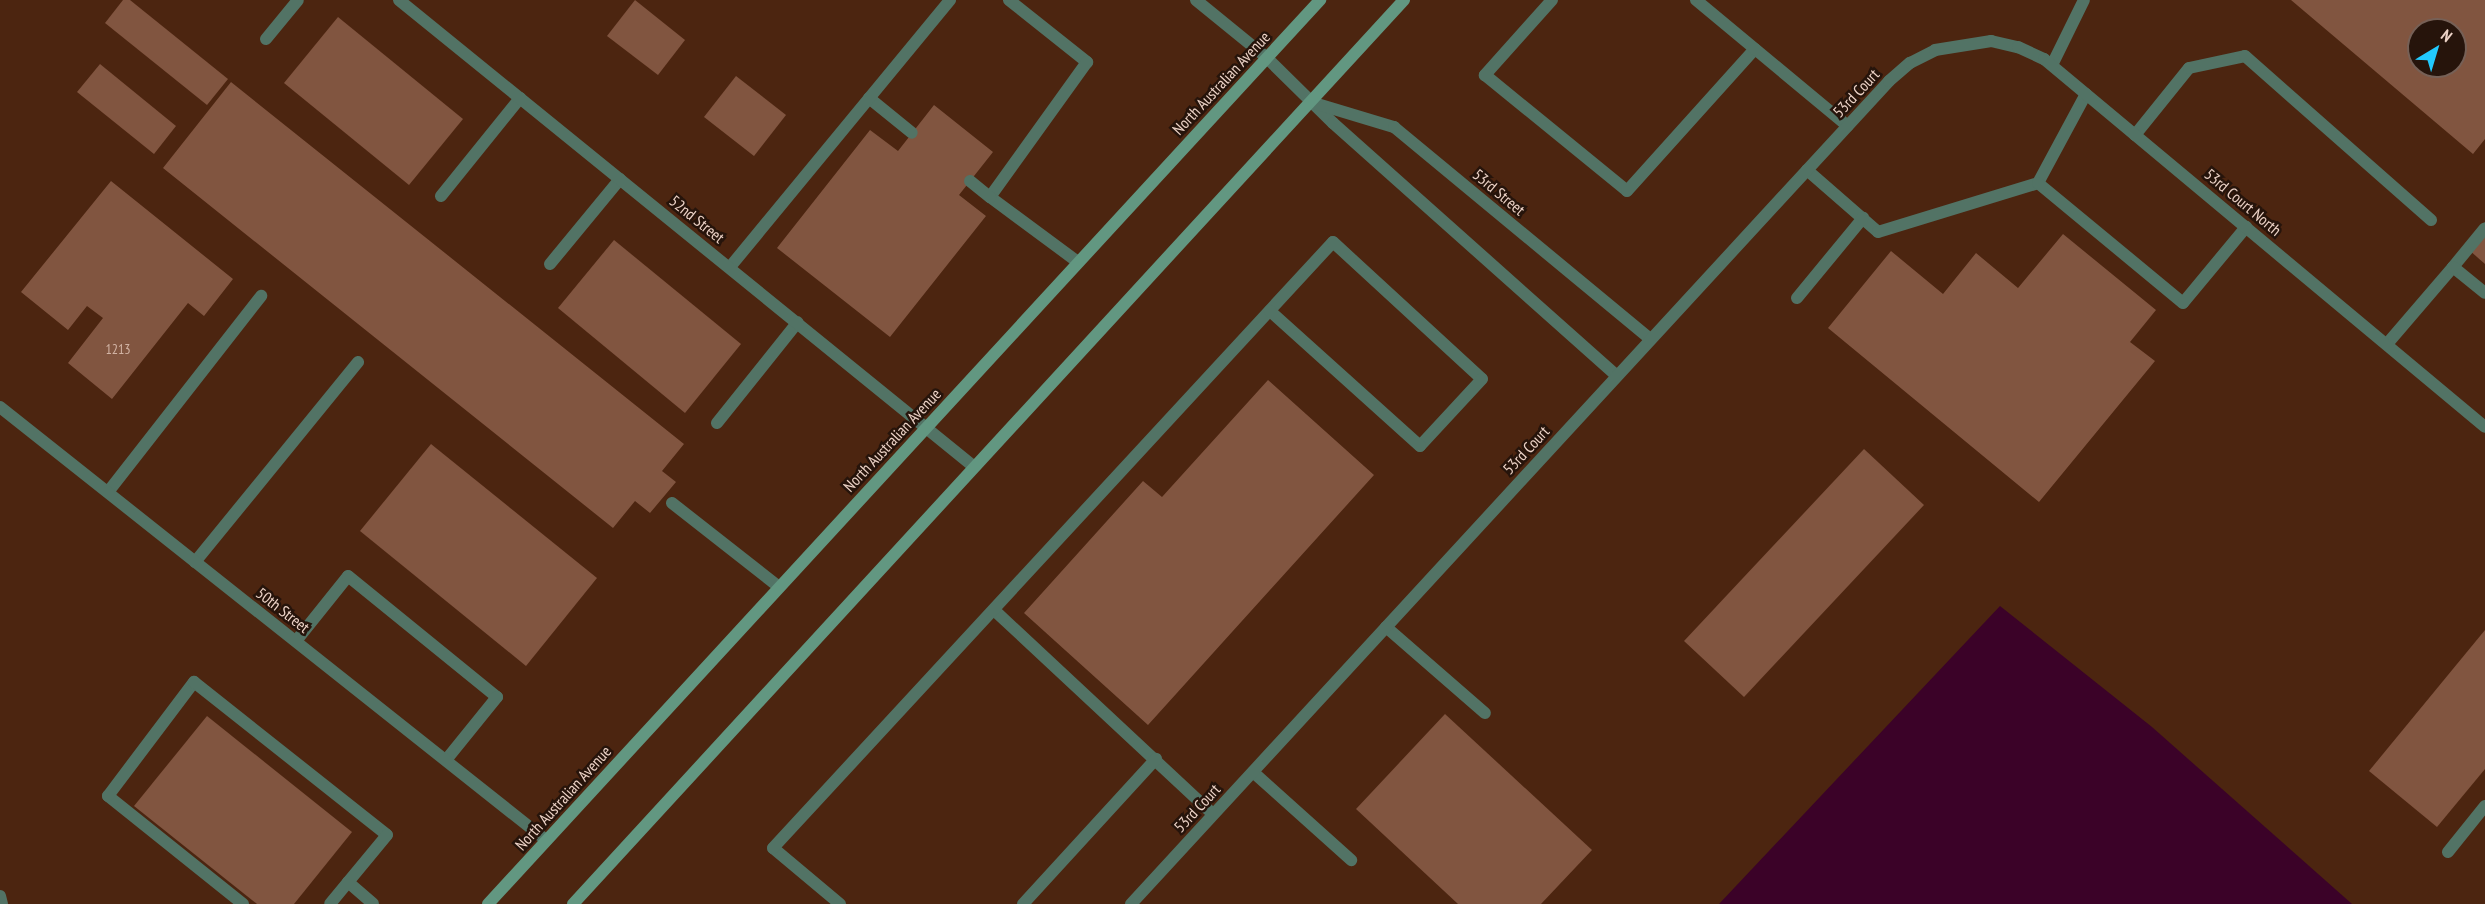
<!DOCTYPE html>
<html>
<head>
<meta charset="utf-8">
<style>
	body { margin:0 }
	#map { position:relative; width:2485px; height:904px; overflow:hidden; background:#4c2510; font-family:"PT Sans Narrow",sans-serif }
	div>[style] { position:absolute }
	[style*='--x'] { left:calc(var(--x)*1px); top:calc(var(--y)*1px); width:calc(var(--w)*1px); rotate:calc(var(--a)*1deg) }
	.water>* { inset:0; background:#3b0228 }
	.building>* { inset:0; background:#815540 }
	.service>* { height:12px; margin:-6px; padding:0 6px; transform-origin:6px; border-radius:6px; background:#527365 }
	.minor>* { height:12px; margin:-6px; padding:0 6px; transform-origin:6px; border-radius:6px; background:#527365 }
	.secondary>* { height:12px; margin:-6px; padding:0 6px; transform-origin:6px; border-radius:6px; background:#629781 }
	span { translate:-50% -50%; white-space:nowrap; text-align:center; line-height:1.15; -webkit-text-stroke:5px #26140b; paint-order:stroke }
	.number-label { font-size:14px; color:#d2b4a5 }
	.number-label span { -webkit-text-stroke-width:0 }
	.street-label { font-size:16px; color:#edd3c7 }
	.north { position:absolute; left:2407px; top:18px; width:60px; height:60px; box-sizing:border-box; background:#26140b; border:2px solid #766056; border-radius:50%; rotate:38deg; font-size:16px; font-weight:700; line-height:24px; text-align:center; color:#edd3c7 }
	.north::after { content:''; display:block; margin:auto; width:21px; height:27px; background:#22c9fe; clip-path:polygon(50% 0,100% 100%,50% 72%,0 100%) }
</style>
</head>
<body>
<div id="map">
	<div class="water">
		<div style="clip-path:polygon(2000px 606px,2152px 727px,2352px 904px,1719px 904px)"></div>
	</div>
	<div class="building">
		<div style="clip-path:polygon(123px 0,130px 0,228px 79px,207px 105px,105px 23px)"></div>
		<div style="clip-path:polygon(635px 0,685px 40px,658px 75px,607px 36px)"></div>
		<div style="clip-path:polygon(evenodd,2291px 0,2485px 0,2485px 139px,2473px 154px,2291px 0,2419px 30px,2455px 30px,2455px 66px,2419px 66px,2419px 30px)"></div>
		<div style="clip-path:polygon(338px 17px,463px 119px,409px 185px,284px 83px)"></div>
		<div style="clip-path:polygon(100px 64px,176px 126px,154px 154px,77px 92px)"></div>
		<div style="clip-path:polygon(736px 76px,786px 115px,754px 156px,704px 117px)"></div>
		<div style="clip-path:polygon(231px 82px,684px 444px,662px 471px,676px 482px,650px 513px,635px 501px,613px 528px,163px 168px)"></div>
		<div style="clip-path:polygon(934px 105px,993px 152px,959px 195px,986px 216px,890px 337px,777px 248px,870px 130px,898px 151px)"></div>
		<div style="clip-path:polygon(111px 181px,233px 279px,204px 316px,188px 303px,112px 399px,68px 363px,103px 318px,87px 306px,68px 330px,21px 292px)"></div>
		<div style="clip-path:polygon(2485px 231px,2485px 264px,2469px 250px)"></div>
		<div style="clip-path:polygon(2063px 234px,2156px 310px,2130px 342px,2155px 361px,2039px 502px,1828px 328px,1891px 251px,1943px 294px,1976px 253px,2018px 288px)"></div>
		<div style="clip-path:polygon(614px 240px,741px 344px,685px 413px,558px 308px)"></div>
		<div style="clip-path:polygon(1268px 380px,1374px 475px,1148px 725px,1024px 613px,1143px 481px,1162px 497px)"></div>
		<div style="clip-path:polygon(431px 444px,597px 578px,526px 666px,360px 531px)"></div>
		<div style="clip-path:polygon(1864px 449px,1924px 505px,1744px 697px,1684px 641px)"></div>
		<div style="clip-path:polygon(2485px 630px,2485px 769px,2437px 827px,2369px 771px)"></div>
		<div style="clip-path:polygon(1445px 714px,1592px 850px,1541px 904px,1458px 904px,1356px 809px)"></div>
		<div style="clip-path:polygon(207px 716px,352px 832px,294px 904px,257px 904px,134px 806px)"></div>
	</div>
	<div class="service">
		<div style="--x:1009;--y:0;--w:100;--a:38.5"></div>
		<div style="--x:1087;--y:62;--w:166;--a:125.7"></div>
		<div style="--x:990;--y:197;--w:109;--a:36.5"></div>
		<div style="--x:1552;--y:0;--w:101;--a:131.8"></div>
		<div style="--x:1485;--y:75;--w:183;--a:39.2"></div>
		<div style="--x:1627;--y:191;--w:191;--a:-48"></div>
		<div style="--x:1696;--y:0;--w:197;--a:39.7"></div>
		<div style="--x:266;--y:39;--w:50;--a:-50.6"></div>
		<div style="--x:2052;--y:65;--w:72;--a:-63.8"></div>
		<div style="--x:869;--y:98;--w:55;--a:39.1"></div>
		<div style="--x:2135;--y:135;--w:86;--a:-51.1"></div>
		<div style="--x:2189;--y:68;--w:57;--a:-12.1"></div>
		<div style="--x:2245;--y:56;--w:248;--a:41.4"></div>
		<div style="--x:1807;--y:170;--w:94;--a:41.1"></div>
		<div style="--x:1878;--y:232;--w:167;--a:-17"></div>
		<div style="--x:2038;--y:183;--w:101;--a:-61.7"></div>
		<div style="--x:970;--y:181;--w:26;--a:39"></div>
		<div style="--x:2038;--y:183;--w:188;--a:39.6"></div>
		<div style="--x:2183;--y:303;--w:99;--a:-50.3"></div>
		<div style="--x:441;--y:196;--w:126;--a:-51.1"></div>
		<div style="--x:550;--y:264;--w:110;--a:-50.5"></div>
		<div style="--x:730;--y:267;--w:346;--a:-50.5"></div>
		<div style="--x:2453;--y:267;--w:50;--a:-50.6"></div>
		<div style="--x:1797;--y:298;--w:104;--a:-50.5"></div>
		<div style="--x:2387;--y:344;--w:101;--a:-49.4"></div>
		<div style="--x:2453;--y:267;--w:41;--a:39.1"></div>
		<div style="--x:717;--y:423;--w:129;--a:-51.3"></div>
		<div style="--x:108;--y:492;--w:249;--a:-52"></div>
		<div style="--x:672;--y:503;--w:136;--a:38.1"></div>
		<div style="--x:195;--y:562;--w:258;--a:-50.8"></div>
		<div style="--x:994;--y:610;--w:299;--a:43"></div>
		<div style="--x:1386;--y:627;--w:131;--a:41"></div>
		<div style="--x:296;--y:641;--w:83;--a:-51.3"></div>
		<div style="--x:348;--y:576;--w:192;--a:39.1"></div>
		<div style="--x:497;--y:697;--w:81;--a:129"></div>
		<div style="--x:1253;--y:772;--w:132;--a:41.9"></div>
		<div style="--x:2448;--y:852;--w:59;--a:-51.2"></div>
		<div style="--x:348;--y:882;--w:33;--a:41"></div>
		<div style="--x:243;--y:904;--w:173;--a:-141.3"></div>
		<div style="--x:108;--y:796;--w:143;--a:-53"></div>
		<div style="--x:194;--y:682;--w:246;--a:38.4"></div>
		<div style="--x:387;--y:835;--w:89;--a:129.6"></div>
		<div style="--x:840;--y:904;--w:87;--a:-140.1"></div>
		<div style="--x:773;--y:848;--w:825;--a:-47.26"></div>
		<div style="--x:1333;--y:242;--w:202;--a:42.6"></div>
		<div style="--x:1482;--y:379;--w:91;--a:132.8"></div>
		<div style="--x:1420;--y:446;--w:202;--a:-138"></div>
		<div style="--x:1023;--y:904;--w:197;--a:-47.5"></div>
	</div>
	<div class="minor">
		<div style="--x:399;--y:0;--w:739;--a:39.07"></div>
		<div style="--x:1196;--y:0;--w:92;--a:39.2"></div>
		<div style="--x:1267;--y:58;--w:93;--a:44.6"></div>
		<div style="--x:1333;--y:123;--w:380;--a:41.7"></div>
		<div style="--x:1314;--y:103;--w:84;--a:16.7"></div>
		<div style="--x:1394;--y:127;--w:332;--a:39.6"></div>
		<div style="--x:0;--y:407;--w:697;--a:38.42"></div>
		<div style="--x:0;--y:896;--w:8;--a:76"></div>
		<div style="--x:1131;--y:904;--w:1119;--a:-47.35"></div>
		<div style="--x:1889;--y:81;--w:28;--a:-41"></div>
		<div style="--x:1910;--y:63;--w:28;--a:-27"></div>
		<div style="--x:1935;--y:50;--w:57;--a:-9.1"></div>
		<div style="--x:1991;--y:41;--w:28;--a:13"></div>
		<div style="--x:2018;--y:47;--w:29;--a:25"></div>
		<div style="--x:2044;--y:59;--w:574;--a:39.84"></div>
	</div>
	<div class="secondary">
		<div style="--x:488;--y:904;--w:1229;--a:-47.37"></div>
		<div style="--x:573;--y:904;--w:1228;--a:-47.41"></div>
	</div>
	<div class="number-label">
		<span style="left:118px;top:349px">1213</span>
	</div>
	<div class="street-label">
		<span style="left:1221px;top:83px;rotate:-47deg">North Australian Avenue</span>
		<span style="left:1856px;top:93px;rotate:-47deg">53rd Court</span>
		<span style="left:1499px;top:192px;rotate:40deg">53rd Street</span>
		<span style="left:2243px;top:202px;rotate:40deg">53rd Court North</span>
		<span style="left:697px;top:219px;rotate:39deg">52nd Street</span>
		<span style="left:892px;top:440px;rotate:-47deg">North Australian Avenue</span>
		<span style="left:1526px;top:450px;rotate:-47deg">53rd Court</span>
		<span style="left:283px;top:610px;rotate:38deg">50th Street</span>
		<span style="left:563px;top:798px;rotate:-48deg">North Australian Avenue</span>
		<span style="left:1197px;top:808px;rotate:-47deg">53rd Court</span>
	</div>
	<div class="north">N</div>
</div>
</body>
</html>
